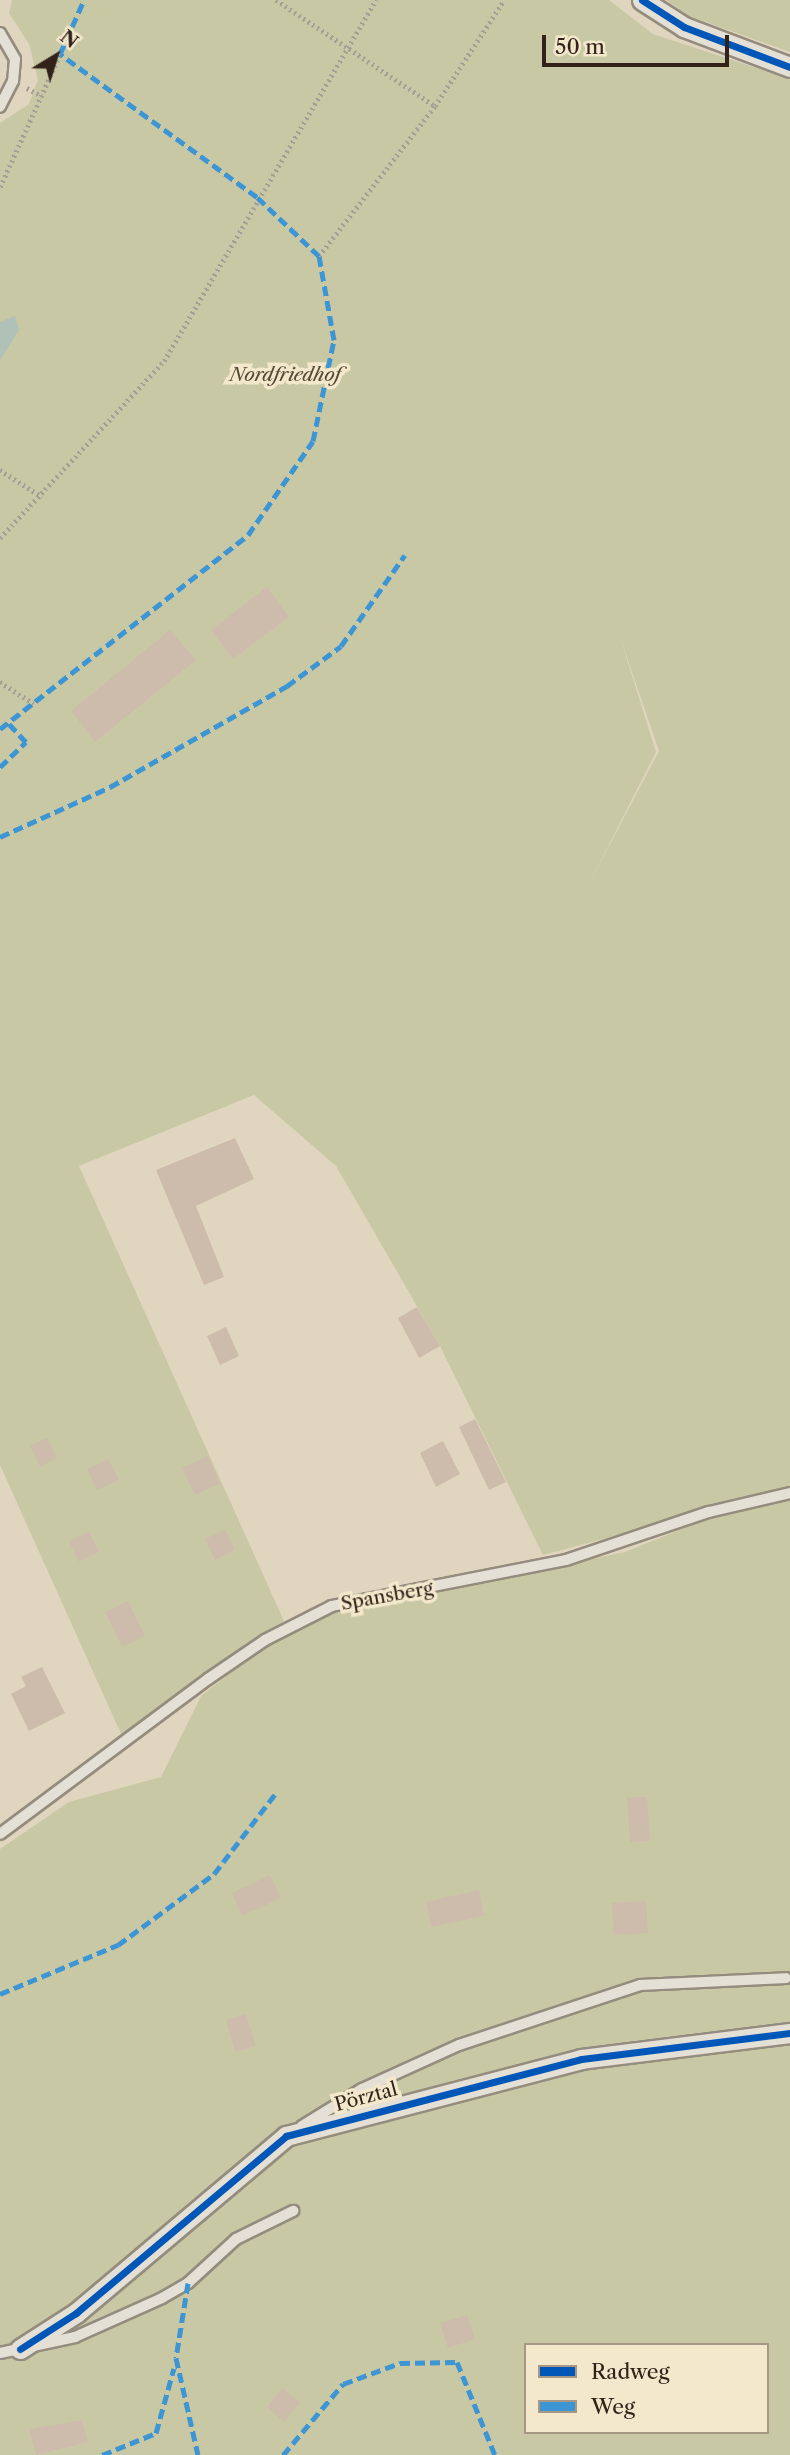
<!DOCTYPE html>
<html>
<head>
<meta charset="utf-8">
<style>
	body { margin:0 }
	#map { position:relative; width:790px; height:2455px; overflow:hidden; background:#e0d5be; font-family:"Libre Caslon Text",serif }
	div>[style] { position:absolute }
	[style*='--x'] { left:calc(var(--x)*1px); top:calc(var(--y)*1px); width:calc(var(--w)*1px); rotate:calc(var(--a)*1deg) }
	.green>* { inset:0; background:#c8c9a4 }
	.water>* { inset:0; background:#b0c1b8 }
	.building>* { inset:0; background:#cdbcac }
	.path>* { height:4.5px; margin-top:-2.25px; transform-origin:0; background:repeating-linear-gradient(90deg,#a59f96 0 2px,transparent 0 5.5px) }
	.roads { filter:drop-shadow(2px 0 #948c7e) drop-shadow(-2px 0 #948c7e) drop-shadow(0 2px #948c7e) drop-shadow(0 -2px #948c7e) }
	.lane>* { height:10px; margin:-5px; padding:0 5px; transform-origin:5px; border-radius:5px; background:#e5e0d5 }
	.street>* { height:19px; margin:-9.5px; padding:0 9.5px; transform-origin:9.5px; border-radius:9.5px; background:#e5e0d5 }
	.quiet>* { height:5px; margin-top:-2.5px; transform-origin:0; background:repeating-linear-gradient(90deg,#3d95d4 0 10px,transparent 0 15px) }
	.cycleway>* { height:7px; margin:-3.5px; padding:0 3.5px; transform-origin:3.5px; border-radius:3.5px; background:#0057b8 }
	span { translate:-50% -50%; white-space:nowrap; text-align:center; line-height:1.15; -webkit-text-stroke:7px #f3e7cc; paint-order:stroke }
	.park-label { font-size:19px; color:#534a36; font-style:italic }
	.street-label { font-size:19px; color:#322219 }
	.legend { position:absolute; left:524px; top:2343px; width:245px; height:91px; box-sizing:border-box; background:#f3e7cc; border:2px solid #a69884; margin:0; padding:9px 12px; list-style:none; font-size:21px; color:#322219 }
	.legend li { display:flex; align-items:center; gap:14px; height:35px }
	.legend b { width:35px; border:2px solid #a69884 }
	.north { position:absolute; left:21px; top:21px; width:70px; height:70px; -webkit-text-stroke:5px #f3e7cc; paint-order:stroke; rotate:38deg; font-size:19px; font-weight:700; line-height:28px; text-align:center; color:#322219 }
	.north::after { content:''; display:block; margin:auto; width:24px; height:32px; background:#322219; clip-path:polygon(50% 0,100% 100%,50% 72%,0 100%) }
	.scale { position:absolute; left:542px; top:35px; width:187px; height:32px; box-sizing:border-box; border:4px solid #322219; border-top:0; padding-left:9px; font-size:21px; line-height:24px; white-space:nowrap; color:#322219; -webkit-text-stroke:5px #f3e7cc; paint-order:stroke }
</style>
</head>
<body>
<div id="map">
	<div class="green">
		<div style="clip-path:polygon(evenodd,12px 0,609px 0,653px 34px,790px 79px,790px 1489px,543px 1555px,440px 1346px,336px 1166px,254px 1095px,79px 1166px,284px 1621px,122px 1736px,0 1465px,0 123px,29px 104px,38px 80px,29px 44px,9px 13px,12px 0,620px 637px,659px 751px,590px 882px,656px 752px,620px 637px)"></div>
		<div style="clip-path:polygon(666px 0,790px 0,790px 52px,689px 16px)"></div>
		<div style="clip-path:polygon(evenodd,790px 1500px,790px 2455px,0 2455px,0 1849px,69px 1802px,161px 1777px,201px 1696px,269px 1643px,331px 1613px,625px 1552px,702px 1521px,790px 1500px,526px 2345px,767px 2345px,767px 2432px,526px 2432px,526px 2345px)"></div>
	</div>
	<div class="water">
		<div style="clip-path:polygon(15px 316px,19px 330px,0 360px,0 322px)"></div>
	</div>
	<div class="building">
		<div style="clip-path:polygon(267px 587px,289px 617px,233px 659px,211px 630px)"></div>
		<div style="clip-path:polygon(170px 630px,196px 660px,95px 742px,71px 711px)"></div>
		<div style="clip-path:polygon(235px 1138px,254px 1179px,196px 1206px,224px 1277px,204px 1285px,156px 1170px)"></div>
		<div style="clip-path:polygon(417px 1307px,440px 1346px,419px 1358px,398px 1318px)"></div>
		<div style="clip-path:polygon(226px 1327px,239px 1356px,220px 1365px,207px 1336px)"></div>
		<div style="clip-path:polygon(475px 1419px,506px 1482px,489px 1490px,459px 1427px)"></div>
		<div style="clip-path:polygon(47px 1438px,57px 1458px,40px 1467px,30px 1446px)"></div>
		<div style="clip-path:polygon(443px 1441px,460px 1474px,436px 1487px,420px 1453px)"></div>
		<div style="clip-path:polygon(208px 1456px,220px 1484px,195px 1495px,182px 1468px)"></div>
		<div style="clip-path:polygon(108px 1459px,119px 1480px,97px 1490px,87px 1469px)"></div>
		<div style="clip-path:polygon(225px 1529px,235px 1550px,215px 1560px,205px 1539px)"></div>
		<div style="clip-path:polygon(89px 1532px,99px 1552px,79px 1562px,69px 1541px)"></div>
		<div style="clip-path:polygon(128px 1601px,145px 1636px,122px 1647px,105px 1612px)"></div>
		<div style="clip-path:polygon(42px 1667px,65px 1713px,29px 1731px,11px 1694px,26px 1686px,21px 1677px)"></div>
		<div style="clip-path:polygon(627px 1797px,647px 1797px,650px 1841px,630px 1842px)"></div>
		<div style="clip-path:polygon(270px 1875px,281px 1898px,242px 1916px,232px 1893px)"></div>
		<div style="clip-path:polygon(479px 1890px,484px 1916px,431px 1927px,426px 1902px)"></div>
		<div style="clip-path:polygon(646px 1901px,648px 1933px,614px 1935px,612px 1903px)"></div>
		<div style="clip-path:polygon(246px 2014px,256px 2046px,235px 2052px,226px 2020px)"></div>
		<div style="clip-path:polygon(467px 2315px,475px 2339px,448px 2348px,440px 2323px)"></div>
		<div style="clip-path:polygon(282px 2388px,300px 2402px,284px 2422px,267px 2407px)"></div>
		<div style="clip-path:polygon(82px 2420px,88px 2442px,36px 2455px,29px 2429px)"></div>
	</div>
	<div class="path">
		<div style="--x:276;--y:0;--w:191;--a:33.7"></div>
		<div style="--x:27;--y:88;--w:17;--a:28"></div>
		<div style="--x:0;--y:187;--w:146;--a:-65.7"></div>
		<div style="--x:319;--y:256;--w:190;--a:-52.3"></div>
		<div style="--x:435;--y:106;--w:126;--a:-56.9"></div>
		<div style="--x:0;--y:470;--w:50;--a:32.7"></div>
		<div style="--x:0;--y:538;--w:241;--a:-47.2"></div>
		<div style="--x:164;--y:361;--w:419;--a:-59.6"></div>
		<div style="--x:0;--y:682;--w:40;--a:32.9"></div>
	</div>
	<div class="roads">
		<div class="lane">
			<div style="--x:0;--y:33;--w:30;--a:60"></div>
			<div style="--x:15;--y:59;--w:22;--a:95"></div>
			<div style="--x:13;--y:81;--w:29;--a:117"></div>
			<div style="--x:0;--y:1834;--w:259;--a:-36.7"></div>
			<div style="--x:208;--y:1679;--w:69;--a:-34.4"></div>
			<div style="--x:265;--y:1640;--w:75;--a:-26.9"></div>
			<div style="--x:332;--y:1606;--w:238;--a:-11.1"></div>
			<div style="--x:566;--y:1560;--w:151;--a:-18.6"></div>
			<div style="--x:709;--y:1512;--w:83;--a:-13.2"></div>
			<div style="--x:302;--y:2126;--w:70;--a:-31.7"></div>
			<div style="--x:362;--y:2089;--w:107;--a:-24.4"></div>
			<div style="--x:459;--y:2045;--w:191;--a:-18.3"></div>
			<div style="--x:640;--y:1985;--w:146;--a:-2.7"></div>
			<div style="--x:0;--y:2353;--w:77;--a:-12"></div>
			<div style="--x:75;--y:2337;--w:95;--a:-24.1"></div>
			<div style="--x:162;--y:2298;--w:30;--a:-30"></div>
			<div style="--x:188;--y:2283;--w:65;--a:-42.5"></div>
			<div style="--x:236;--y:2239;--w:64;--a:-26.2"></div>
		</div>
		<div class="street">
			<div style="--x:642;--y:0;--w:50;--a:32.7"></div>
			<div style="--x:684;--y:27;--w:113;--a:20.7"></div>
			<div style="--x:20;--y:2349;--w:67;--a:-32.7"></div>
			<div style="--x:76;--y:2313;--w:275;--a:-40.1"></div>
			<div style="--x:286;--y:2136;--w:305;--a:-14.6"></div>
			<div style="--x:581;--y:2059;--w:211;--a:-7.1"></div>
		</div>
	</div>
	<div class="quiet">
		<div style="--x:0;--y:729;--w:315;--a:-38"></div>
		<div style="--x:248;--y:535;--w:114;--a:-55.3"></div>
		<div style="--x:313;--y:441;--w:103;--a:-78.3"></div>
		<div style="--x:334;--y:340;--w:85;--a:-100.1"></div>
		<div style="--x:319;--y:256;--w:86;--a:-136.4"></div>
		<div style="--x:257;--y:197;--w:243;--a:-144"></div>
		<div style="--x:60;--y:54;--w:59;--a:-66"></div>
		<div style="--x:0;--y:767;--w:36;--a:-44"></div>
		<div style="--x:26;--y:742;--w:26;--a:-133"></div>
		<div style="--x:0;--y:837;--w:121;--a:-24.4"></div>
		<div style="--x:110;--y:787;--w:204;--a:-29.7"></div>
		<div style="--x:287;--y:686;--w:67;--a:-36.5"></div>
		<div style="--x:341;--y:646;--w:111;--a:-54.9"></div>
		<div style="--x:0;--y:1994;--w:128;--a:-22.6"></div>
		<div style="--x:118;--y:1945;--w:119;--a:-36.5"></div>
		<div style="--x:214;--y:1874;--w:102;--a:-52.6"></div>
		<div style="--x:188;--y:2283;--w:76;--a:99.1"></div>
		<div style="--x:176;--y:2358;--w:99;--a:77.2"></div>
		<div style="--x:102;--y:2455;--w:58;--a:-22.2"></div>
		<div style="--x:156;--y:2433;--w:67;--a:-74.5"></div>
		<div style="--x:283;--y:2455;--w:93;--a:-49.8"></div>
		<div style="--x:343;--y:2384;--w:61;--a:-20.2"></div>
		<div style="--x:400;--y:2363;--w:57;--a:-1"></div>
		<div style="--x:457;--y:2362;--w:100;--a:67.8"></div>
	</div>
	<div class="cycleway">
		<div style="--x:642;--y:0;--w:50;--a:32.7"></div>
		<div style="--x:684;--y:27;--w:113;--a:20.7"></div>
		<div style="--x:20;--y:2349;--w:67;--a:-32.7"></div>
		<div style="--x:76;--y:2313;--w:275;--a:-40.1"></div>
		<div style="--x:286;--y:2136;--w:305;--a:-14.6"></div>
		<div style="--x:581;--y:2059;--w:211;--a:-7.1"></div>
	</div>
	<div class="park-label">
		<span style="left:285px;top:375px">Nordfriedhof</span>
	</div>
	<div class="street-label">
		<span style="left:387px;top:1596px;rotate:-10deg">Spansberg</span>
		<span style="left:366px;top:2097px;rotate:-15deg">Pörztal</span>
	</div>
	<ul class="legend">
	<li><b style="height:9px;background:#0057b8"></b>Radweg</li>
	<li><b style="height:9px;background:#3d95d4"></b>Weg</li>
	</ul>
	<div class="north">N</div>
	<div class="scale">50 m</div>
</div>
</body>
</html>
